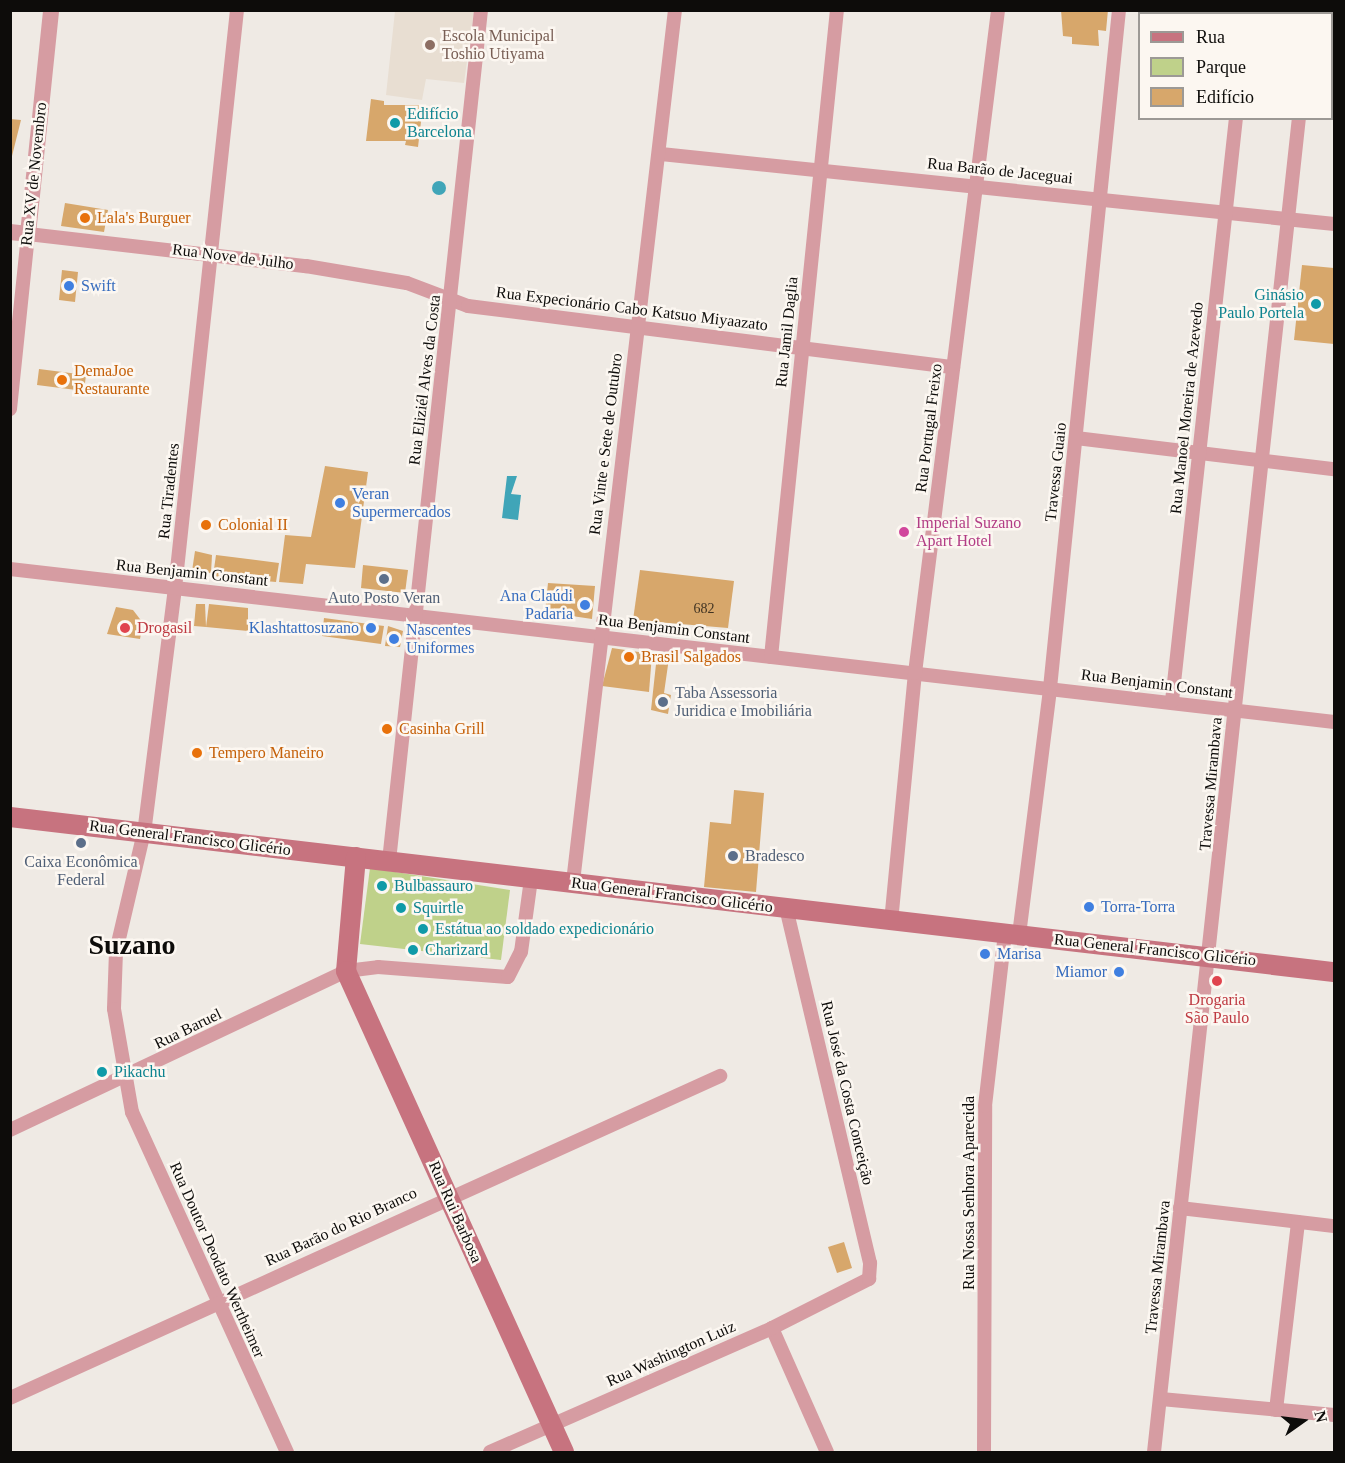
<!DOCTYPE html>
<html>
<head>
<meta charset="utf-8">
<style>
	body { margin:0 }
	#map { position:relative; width:1345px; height:1463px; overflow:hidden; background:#efeae4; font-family:"Times New Roman",serif }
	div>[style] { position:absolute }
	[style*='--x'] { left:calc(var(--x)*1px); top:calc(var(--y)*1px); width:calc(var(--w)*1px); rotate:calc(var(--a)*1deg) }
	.built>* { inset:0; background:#e8ded2 }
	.green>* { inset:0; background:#bfd18a }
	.water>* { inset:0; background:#40a5b8 }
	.round { border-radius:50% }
	.building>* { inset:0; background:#d7a76b }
	.minor>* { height:14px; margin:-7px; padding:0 7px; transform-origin:7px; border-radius:7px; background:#d69ca2 }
	.tertiary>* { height:16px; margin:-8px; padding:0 8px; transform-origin:8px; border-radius:8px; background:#d69ca2 }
	.secondary>* { height:20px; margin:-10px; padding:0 10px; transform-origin:10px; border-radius:10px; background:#c7737f }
	.dots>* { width:16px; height:16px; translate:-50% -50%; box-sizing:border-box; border:3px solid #fcf7f1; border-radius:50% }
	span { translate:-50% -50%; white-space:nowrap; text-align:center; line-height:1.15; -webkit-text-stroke:5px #fcf7f1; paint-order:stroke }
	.number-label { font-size:14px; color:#403322 }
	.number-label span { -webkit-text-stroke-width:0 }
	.education-label { font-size:16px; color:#785e54 }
	.left { translate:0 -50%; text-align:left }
	.culture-label { font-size:16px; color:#0d838f }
	.right { translate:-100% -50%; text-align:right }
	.street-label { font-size:16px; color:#0d0c0a }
	.food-label { font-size:16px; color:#c56008 }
	.shop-label { font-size:16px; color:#366cbe }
	.hotel-label { font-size:16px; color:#b23c85 }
	.service-label { font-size:16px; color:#4e5e75 }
	.health-label { font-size:16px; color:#be3a42 }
	.town-label { font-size:28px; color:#0d0c0a; font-weight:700 }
	.frame { position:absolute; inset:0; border:12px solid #0d0c0a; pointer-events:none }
	.legend { position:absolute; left:1138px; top:12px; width:195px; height:108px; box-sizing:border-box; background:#fcf7f1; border:2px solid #9c9995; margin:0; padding:8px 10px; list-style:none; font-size:18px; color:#0d0c0a }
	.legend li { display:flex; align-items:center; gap:12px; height:30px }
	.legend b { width:30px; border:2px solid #9c9995 }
	.north { position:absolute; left:1273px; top:1391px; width:60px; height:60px; -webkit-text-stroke:4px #fcf7f1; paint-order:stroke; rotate:76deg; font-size:16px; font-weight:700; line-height:24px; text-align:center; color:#0d0c0a }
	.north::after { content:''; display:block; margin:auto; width:21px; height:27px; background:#0d0c0a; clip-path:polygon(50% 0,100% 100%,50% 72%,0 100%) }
</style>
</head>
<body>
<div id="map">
	<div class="built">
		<div style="clip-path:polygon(395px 11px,474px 11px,464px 83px,426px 79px,422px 100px,386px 95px)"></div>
	</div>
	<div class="green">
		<div style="clip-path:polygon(370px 868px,510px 890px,501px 960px,360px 944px)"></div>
	</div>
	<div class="water">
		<div class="round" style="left:432px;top:181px;width:14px;height:14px"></div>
		<div style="clip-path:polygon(507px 476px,517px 476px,511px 494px,521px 495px,518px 520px,502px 518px)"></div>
	</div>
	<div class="building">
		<div style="clip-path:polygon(1061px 10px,1108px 10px,1106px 31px,1098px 30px,1099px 46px,1072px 44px,1072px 37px,1063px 36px)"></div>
		<div style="clip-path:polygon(371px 99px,384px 101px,384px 105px,423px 105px,418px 147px,405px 145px,406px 141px,366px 141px)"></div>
		<div style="clip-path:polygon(10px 119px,21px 120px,12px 156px,10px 156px)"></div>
		<div style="clip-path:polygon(65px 203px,108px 210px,104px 232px,61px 226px)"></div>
		<div style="clip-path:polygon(1302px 265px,1334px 268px,1334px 344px,1294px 340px)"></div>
		<div style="clip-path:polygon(62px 270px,78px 272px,75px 302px,59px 300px)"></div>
		<div style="clip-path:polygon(39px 369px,86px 375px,84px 391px,37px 385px)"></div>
		<div style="clip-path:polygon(325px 466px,368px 472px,355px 568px,306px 564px,303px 584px,279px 582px,285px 535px,311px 537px)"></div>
		<div style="clip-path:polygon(195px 551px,212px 555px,211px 573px,192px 571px)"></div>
		<div style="clip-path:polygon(216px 555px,279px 563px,276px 582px,213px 576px)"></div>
		<div style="clip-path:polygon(363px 565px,408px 570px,405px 593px,361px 588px)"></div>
		<div style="clip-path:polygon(640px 570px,734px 581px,728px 628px,633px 620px)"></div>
		<div style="clip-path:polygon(548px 583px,595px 586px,592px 619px,545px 612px)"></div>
		<div style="clip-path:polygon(196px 604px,205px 604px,206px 627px,194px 626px)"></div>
		<div style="clip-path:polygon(209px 604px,248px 608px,248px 631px,206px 627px)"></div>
		<div style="clip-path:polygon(116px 607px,133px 610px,143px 623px,140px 639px,107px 634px)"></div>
		<div style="clip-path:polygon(324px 618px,384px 626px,381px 644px,322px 636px)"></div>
		<div style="clip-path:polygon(388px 626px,403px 631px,400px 647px,385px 646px)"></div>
		<div style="clip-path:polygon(612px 648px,652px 654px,649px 692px,602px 686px)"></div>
		<div style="clip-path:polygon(657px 655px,669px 658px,664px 693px,671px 695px,668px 714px,651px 710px)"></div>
		<div style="clip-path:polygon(734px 790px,764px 793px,756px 892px,704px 887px,710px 822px,731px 824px)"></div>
		<div style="clip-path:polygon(844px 1242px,852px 1268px,837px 1273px,828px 1247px)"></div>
	</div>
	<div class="minor">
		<div style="--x:237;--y:10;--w:581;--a:96.12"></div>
		<div style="--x:175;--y:588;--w:246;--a:97.2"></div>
		<div style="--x:144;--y:832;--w:122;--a:103.2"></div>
		<div style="--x:116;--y:951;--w:58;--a:92"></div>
		<div style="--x:114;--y:1009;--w:105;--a:80.1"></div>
		<div style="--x:132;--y:1112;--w:374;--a:65.5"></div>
		<div style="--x:1247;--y:14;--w:4;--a:-76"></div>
		<div style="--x:1309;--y:14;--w:4;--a:-76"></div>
		<div style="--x:661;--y:154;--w:677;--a:5.94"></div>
		<div style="--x:10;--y:409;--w:176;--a:-84.1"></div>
		<div style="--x:28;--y:234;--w:280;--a:6.6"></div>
		<div style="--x:306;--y:266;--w:102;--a:9.6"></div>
		<div style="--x:407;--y:283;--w:65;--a:20.7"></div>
		<div style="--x:468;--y:306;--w:489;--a:7.2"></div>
		<div style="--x:1076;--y:438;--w:260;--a:6.9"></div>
		<div style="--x:10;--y:569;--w:1333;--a:6.59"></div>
		<div style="--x:771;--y:657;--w:650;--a:-84.18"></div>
		<div style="--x:1172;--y:701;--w:587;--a:-83.74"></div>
		<div style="--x:389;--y:861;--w:856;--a:-83.83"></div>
		<div style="--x:573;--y:882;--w:878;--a:-83.33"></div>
		<div style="--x:891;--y:922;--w:250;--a:-84.5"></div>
		<div style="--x:915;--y:673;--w:668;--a:-82.86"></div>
		<div style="--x:1019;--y:935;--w:249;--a:-82.8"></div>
		<div style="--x:1050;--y:688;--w:682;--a:-84.19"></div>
		<div style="--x:10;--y:1130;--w:372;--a:-25.3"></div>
		<div style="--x:346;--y:971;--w:32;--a:-7"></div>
		<div style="--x:378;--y:967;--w:130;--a:4.4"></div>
		<div style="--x:508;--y:977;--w:28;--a:-63"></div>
		<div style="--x:521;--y:952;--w:74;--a:-82.2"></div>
		<div style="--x:1180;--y:1208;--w:155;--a:6.7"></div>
		<div style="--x:772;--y:1328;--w:136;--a:66.1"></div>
		<div style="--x:10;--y:1398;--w:780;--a:-24.4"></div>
		<div style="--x:1161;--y:1399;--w:174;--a:5.3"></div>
		<div style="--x:1276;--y:1410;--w:189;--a:-83.3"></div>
		<div style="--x:490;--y:1452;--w:308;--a:-23.7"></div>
		<div style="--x:772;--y:1328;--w:109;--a:-26.8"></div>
		<div style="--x:869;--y:1279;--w:16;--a:-86"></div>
		<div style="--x:870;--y:1263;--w:364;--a:-103.3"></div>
		<div style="--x:984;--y:1452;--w:346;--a:-89.8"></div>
		<div style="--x:985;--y:1106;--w:173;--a:-83.4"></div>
		<div style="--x:1154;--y:1452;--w:1342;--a:-83.8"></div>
	</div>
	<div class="tertiary">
		<div style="--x:10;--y:232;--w:18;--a:6"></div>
		<div style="--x:28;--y:234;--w:225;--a:-84.1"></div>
	</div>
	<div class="secondary">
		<div style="--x:1325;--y:10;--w:9;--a:6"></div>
		<div style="--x:10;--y:817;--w:1333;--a:6.68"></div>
		<div style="--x:356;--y:857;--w:114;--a:95"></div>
		<div style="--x:346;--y:971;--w:528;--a:65.62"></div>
	</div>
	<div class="dots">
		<div style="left:430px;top:45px;background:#8d6e63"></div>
		<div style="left:395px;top:123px;background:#0f9aa8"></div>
		<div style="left:85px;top:218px;background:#e8710a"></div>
		<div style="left:69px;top:286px;background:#3f7fe0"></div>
		<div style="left:1316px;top:304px;background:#0f9aa8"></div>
		<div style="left:62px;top:380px;background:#e8710a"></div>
		<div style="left:340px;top:503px;background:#3f7fe0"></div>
		<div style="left:206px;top:525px;background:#e8710a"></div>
		<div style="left:904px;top:532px;background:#d1479c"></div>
		<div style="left:384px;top:579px;background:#5c6f8a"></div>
		<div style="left:585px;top:605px;background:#3f7fe0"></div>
		<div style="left:125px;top:628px;background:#e0444e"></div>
		<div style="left:371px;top:628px;background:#3f7fe0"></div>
		<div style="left:394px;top:639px;background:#3f7fe0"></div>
		<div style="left:629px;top:657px;background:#e8710a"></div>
		<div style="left:663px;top:702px;background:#5c6f8a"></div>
		<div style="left:387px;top:729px;background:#e8710a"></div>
		<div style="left:197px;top:753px;background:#e8710a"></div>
		<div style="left:81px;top:843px;background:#5c6f8a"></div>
		<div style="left:733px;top:856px;background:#5c6f8a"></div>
		<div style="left:382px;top:886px;background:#0f9aa8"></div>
		<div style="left:1089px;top:907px;background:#3f7fe0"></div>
		<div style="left:401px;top:908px;background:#0f9aa8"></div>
		<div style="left:423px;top:929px;background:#0f9aa8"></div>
		<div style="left:413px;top:950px;background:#0f9aa8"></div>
		<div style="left:985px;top:954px;background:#3f7fe0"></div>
		<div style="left:1119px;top:972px;background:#3f7fe0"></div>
		<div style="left:1217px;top:981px;background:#e0444e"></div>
		<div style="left:102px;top:1072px;background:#0f9aa8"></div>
	</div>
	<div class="number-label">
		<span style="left:704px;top:609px">682</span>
	</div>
	<div class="education-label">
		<span class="left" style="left:442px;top:45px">Escola Municipal<br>Toshio Utiyama</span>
	</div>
	<div class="culture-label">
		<span class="left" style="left:407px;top:123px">Edifício<br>Barcelona</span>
		<span class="right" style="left:1304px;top:304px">Ginásio<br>Paulo Portela</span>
		<span class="left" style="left:394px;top:886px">Bulbassauro</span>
		<span class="left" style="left:413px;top:908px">Squirtle</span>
		<span class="left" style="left:435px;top:929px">Estátua ao soldado expedicionário</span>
		<span class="left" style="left:425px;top:950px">Charizard</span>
		<span class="left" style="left:114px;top:1072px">Pikachu</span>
	</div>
	<div class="street-label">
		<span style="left:1000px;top:171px;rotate:6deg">Rua Barão de Jaceguai</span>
		<span style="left:34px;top:174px;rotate:-84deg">Rua XV de Novembro</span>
		<span style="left:233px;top:257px;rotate:7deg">Rua Nove de Julho</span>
		<span style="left:632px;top:309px;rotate:7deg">Rua Expecionário Cabo Katsuo Miyaazato</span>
		<span style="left:787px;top:332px;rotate:-84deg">Rua Jamil Daglia</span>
		<span style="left:425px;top:380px;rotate:-83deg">Rua Eliziél Alves da Costa</span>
		<span style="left:1187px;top:408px;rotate:-84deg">Rua Manoel Moreira de Azevedo</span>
		<span style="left:929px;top:428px;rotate:-83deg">Rua Portugal Freixo</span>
		<span style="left:606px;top:444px;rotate:-83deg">Rua Vinte e Sete de Outubro</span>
		<span style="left:1056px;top:472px;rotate:-84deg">Travessa Guaio</span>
		<span style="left:169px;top:491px;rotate:-84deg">Rua Tiradentes</span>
		<span style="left:192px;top:573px;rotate:6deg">Rua Benjamin Constant</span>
		<span style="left:674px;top:629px;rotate:7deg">Rua Benjamin Constant</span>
		<span style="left:1157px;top:684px;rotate:7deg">Rua Benjamin Constant</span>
		<span style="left:1211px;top:784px;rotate:-85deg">Travessa Mirambava</span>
		<span style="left:190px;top:838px;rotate:7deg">Rua General Francisco Glicério</span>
		<span style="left:672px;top:895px;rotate:7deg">Rua General Francisco Glicério</span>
		<span style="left:1155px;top:950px;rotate:6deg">Rua General Francisco Glicério</span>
		<span style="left:188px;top:1029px;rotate:-26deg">Rua Baruel</span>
		<span style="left:847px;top:1093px;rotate:77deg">Rua José da Costa Conceição</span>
		<span style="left:969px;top:1193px;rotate:-90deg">Rua Nossa Senhora Aparecida</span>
		<span style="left:455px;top:1212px;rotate:66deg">Rua Rui Barbosa</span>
		<span style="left:341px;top:1227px;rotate:-25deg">Rua Barão do Rio Branco</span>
		<span style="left:217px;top:1260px;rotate:66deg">Rua Doutor Deodato Wertheimer</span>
		<span style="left:1158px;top:1267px;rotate:-84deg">Travessa Mirambava</span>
		<span style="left:671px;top:1354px;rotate:-24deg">Rua Washington Luiz</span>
	</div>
	<div class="food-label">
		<span class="left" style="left:97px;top:218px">Lala's Burguer</span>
		<span class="left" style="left:74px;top:380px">DemaJoe<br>Restaurante</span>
		<span class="left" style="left:218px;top:525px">Colonial II</span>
		<span class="left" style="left:641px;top:657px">Brasil Salgados</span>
		<span class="left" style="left:399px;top:729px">Casinha Grill</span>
		<span class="left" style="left:209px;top:753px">Tempero Maneiro</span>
	</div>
	<div class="shop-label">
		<span class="left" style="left:81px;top:286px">Swift</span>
		<span class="left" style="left:352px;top:503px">Veran<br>Supermercados</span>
		<span class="right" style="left:573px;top:605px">Ana Claúdi<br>Padaria</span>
		<span class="right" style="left:359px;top:628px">Klashtattosuzano</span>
		<span class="left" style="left:406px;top:639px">Nascentes<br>Uniformes</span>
		<span class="left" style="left:1101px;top:907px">Torra-Torra</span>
		<span class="left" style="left:997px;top:954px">Marisa</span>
		<span class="right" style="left:1107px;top:972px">Miamor</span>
	</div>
	<div class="hotel-label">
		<span class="left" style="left:916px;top:532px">Imperial Suzano<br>Apart Hotel</span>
	</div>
	<div class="service-label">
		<span style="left:384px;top:598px">Auto Posto Veran</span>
		<span class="left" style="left:675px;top:702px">Taba Assessoria<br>Juridica e Imobiliária</span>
		<span class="left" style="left:745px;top:856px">Bradesco</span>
		<span style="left:81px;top:871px">Caixa Econômica<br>Federal</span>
	</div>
	<div class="health-label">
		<span class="left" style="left:137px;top:628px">Drogasil</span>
		<span style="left:1217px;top:1009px">Drogaria<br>São Paulo</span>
	</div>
	<div class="town-label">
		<span style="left:132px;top:945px">Suzano</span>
	</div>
	<div class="frame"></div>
	<ul class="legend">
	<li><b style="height:8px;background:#c7737f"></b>Rua</li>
	<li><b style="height:16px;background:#bfd18a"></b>Parque</li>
	<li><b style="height:16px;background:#d7a76b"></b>Edifício</li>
	</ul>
	<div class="north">N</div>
</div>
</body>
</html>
